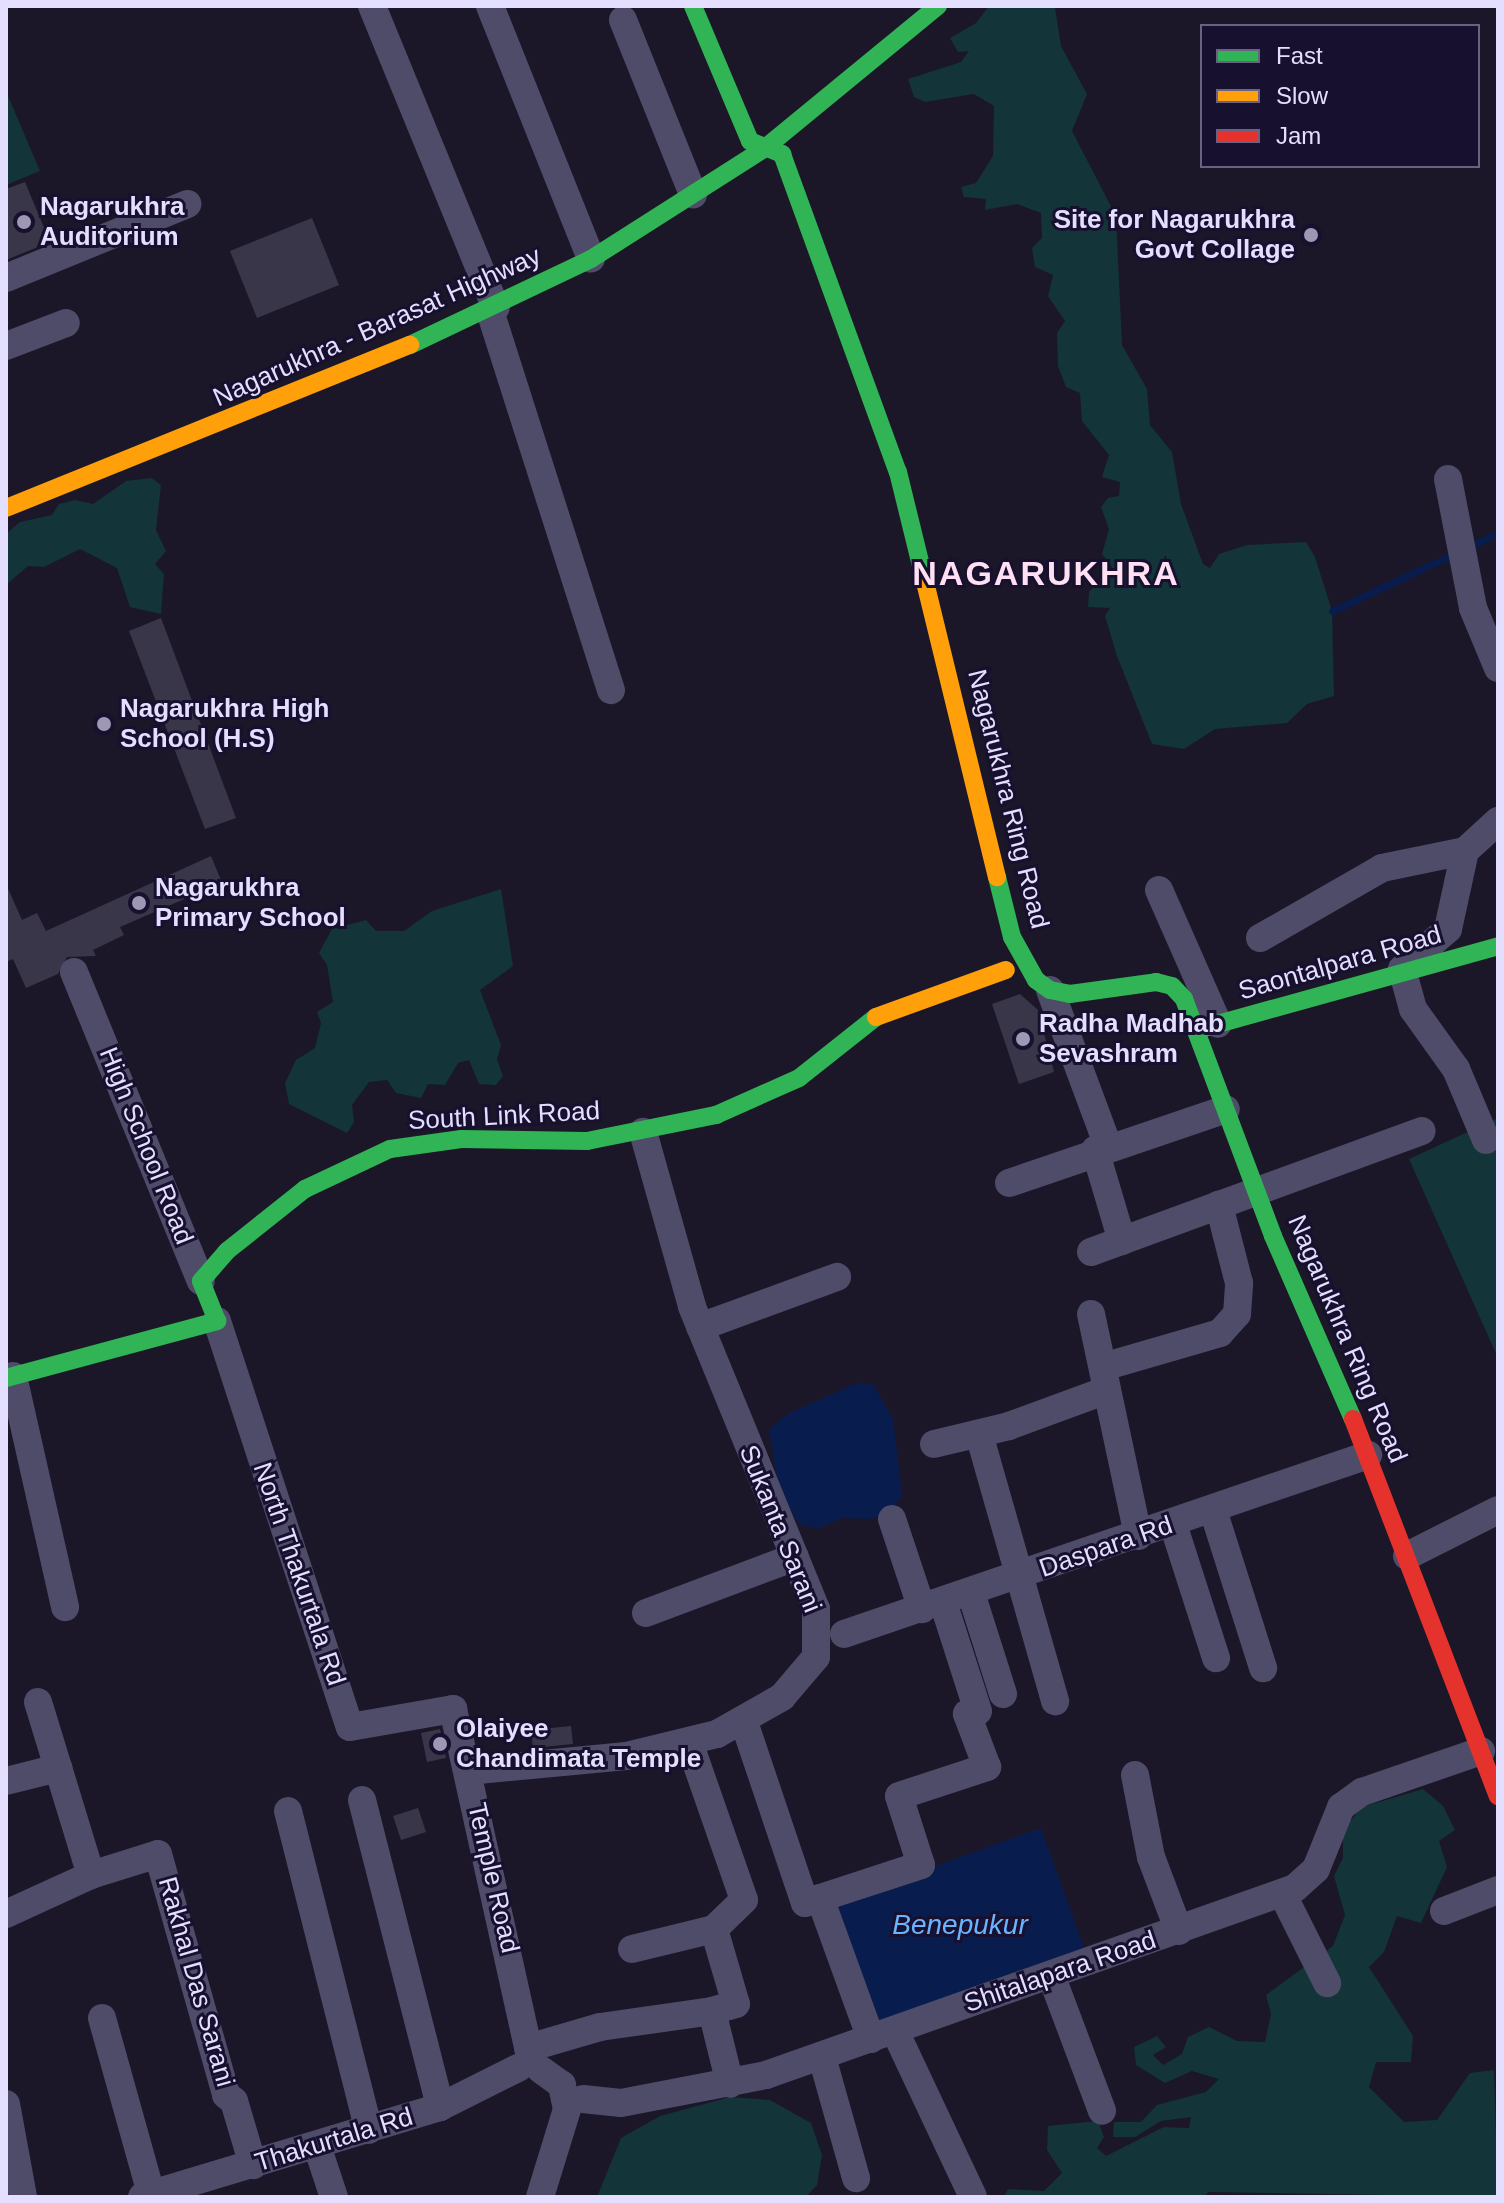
<!DOCTYPE html>
<html>
<head>
<meta charset="utf-8">
<style>
	body { margin:0 }
	#map { position:relative; width:1504px; height:2203px; overflow:hidden; background:#1b1728; font-family:Helvetica,sans-serif }
	div>[style] { position:absolute }
	[style*='--x'] { left:calc(var(--x)*1px); top:calc(var(--y)*1px); width:calc(var(--w)*1px); rotate:calc(var(--a)*1deg) }
	.green>* { inset:0; background:#133438 }
	.water>* { inset:0; background:#081d4e }
	.stream>* { height:7px; margin:-3.5px; padding:0 3.5px; transform-origin:3.5px; border-radius:3.5px; background:#081d4e }
	.building>* { inset:0; background:#3a3649 }
	.street>* { height:28px; margin:-14px; padding:0 14px; transform-origin:14px; border-radius:14px; background:#4e4c69 }
	.fast>* { height:18px; margin:-9px; padding:0 9px; transform-origin:9px; border-radius:9px; background:#30b455 }
	.slow>* { height:18px; margin:-9px; padding:0 9px; transform-origin:9px; border-radius:9px; background:#ff9f0a }
	.jam>* { height:18px; margin:-9px; padding:0 9px; transform-origin:9px; border-radius:9px; background:#e5322d }
	.dots>* { width:22px; height:22px; translate:-50% -50%; box-sizing:border-box; border:4px solid #17102f; border-radius:50% }
	span { translate:-50% -50%; white-space:nowrap; text-align:center; line-height:1.15; -webkit-text-stroke:6px #17102f; paint-order:stroke }
	.poi-label { font-size:26px; color:#e4deff; font-weight:700 }
	.left { translate:0 -50%; text-align:left }
	.right { translate:-100% -50%; text-align:right }
	.street-label { font-size:26px; color:#e4deff }
	.water-label { font-size:28px; color:#6cb3ff; font-style:italic }
	.district-label { font-size:34px; color:#ffe0f2; font-weight:700; letter-spacing:2px }
	.frame { position:absolute; inset:0; border:8px solid #e4deff; pointer-events:none }
	.legend { position:absolute; left:1200px; top:24px; width:280px; height:144px; box-sizing:border-box; background:#17102f; border:2px solid #696282; margin:0; padding:10px 14px; list-style:none; font-size:24px; color:#e4deff }
	.legend li { display:flex; align-items:center; gap:16px; height:40px }
	.legend b { width:40px; border:2px solid #696282 }
</style>
</head>
<body>
<div id="map">
	<div class="green">
		<div style="clip-path:polygon(989px 6px,1055px 8px,1061px 46px,1087px 94px,1072px 131px,1116px 216px,1122px 345px,1147px 389px,1150px 425px,1172px 452px,1181px 504px,1203px 564px,1210px 568px,1219px 554px,1247px 545px,1306px 542px,1315px 557px,1332px 611px,1334px 696px,1307px 704px,1287px 723px,1215px 729px,1184px 749px,1152px 744px,1117px 656px,1105px 616px,1110px 608px,1088px 607px,1089px 592px,1112px 567px,1102px 554px,1109px 529px,1101px 507px,1108px 498px,1119px 496px,1120px 482px,1102px 477px,1109px 455px,1082px 421px,1080px 393px,1066px 387px,1058px 366px,1057px 333px,1065px 321px,1048px 296px,1053px 275px,1035px 267px,1032px 248px,1042px 238px,1041px 213px,1017px 204px,985px 210px,986px 199px,964px 197px,961px 187px,976px 183px,993px 156px,994px 106px,974px 94px,925px 102px,914px 97px,908px 79px,961px 62px,969px 51px,958px 52px,950px 38px,976px 23px)"></div>
		<div style="clip-path:polygon(6px 91px,40px 171px,6px 185px)"></div>
		<div style="clip-path:polygon(152px 478px,161px 485px,156px 530px,166px 551px,155px 564px,164px 574px,161px 614px,130px 607px,117px 568px,80px 549px,44px 567px,28px 566px,6px 585px,6px 534px,20px 522px,52px 515px,59px 504px,75px 500px,93px 504px,126px 481px)"></div>
		<div style="clip-path:polygon(501px 889px,513px 966px,480px 990px,501px 1045px,497px 1059px,503px 1076px,496px 1085px,479px 1084px,469px 1060px,458px 1063px,445px 1085px,428px 1084px,421px 1098px,396px 1093px,387px 1080px,369px 1082px,352px 1105px,354px 1122px,347px 1133px,289px 1104px,285px 1083px,296px 1060px,315px 1048px,321px 1023px,317px 1012px,333px 1002px,327px 965px,319px 953px,332px 929px,366px 920px,376px 931px,404px 931px,432px 911px)"></div>
		<div style="clip-path:polygon(1498px 1118px,1498px 1358px,1409px 1159px)"></div>
		<div style="clip-path:polygon(1423px 1789px,1443px 1806px,1455px 1830px,1439px 1841px,1447px 1867px,1421px 1923px,1397px 1916px,1384px 1952px,1369px 1967px,1413px 2036px,1411px 2062px,1376px 2062px,1369px 2087px,1404px 2122px,1437px 2120px,1470px 2073px,1494px 2070px,1498px 2197px,1208px 2192px,1205px 2197px,1004px 2197px,1008px 2189px,1044px 2191px,1062px 2173px,1047px 2150px,1048px 2126px,1098px 2121px,1104px 2137px,1097px 2148px,1106px 2156px,1164px 2127px,1189px 2128px,1191px 2117px,1161px 2121px,1135px 2137px,1113px 2137px,1114px 2122px,1141px 2122px,1157px 2105px,1206px 2092px,1219px 2079px,1192px 2071px,1165px 2083px,1136px 2065px,1134px 2047px,1157px 2036px,1166px 2047px,1153px 2055px,1163px 2065px,1182px 2054px,1188px 2037px,1209px 2027px,1237px 2041px,1265px 2042px,1271px 2014px,1266px 1995px,1333px 1946px,1345px 1915px,1334px 1876px,1343px 1858px,1343px 1830px,1362px 1807px)"></div>
		<div style="clip-path:polygon(730px 2097px,770px 2100px,811px 2123px,822px 2155px,817px 2185px,806px 2197px,597px 2197px,621px 2138px,660px 2116px)"></div>
	</div>
	<div class="water">
		<div style="clip-path:polygon(857px 1383px,873px 1384px,893px 1419px,902px 1495px,890px 1512px,870px 1519px,841px 1518px,818px 1529px,799px 1524px,779px 1489px,769px 1430px,789px 1413px)"></div>
		<div style="clip-path:polygon(1041px 1828px,1084px 1948px,879px 2022px,835px 1902px)"></div>
	</div>
	<div class="stream">
		<div style="--x:1468;--y:547;--w:33;--a:-25"></div>
		<div style="--x:1332;--y:611;--w:137;--a:-25.1"></div>
	</div>
	<div class="building">
		<div style="clip-path:polygon(25px 182px,50px 242px,6px 260px,6px 189px)"></div>
		<div style="clip-path:polygon(312px 218px,339px 285px,257px 318px,230px 251px)"></div>
		<div style="clip-path:polygon(161px 618px,236px 818px,205px 829px,129px 631px)"></div>
		<div style="clip-path:polygon(211px 856px,225px 890px,208px 898px,205px 890px,120px 927px,124px 935px,93px 950px,96px 956px,67px 957px,58px 974px,26px 988px,13px 959px,6px 962px,6px 884px,22px 920px,37px 913px,46px 931px)"></div>
		<div style="clip-path:polygon(1020px 994px,1038px 1010px,1054px 1072px,1019px 1084px,992px 1004px)"></div>
		<div style="clip-path:polygon(571px 1726px,573px 1744px,533px 1748px,531px 1730px)"></div>
		<div style="clip-path:polygon(440px 1729px,446px 1758px,427px 1762px,421px 1733px)"></div>
		<div style="clip-path:polygon(418px 1808px,426px 1832px,401px 1840px,393px 1816px)"></div>
	</div>
	<div class="street">
		<div style="--x:372;--y:6;--w:326;--a:67.7"></div>
		<div style="--x:490;--y:6;--w:272;--a:68.2"></div>
		<div style="--x:623;--y:20;--w:188;--a:68.1"></div>
		<div style="--x:6;--y:278;--w:196;--a:-22.2"></div>
		<div style="--x:490;--y:311;--w:398;--a:72.3"></div>
		<div style="--x:6;--y:346;--w:64;--a:-21"></div>
		<div style="--x:1448;--y:479;--w:131;--a:79"></div>
		<div style="--x:1473;--y:608;--w:65;--a:67.4"></div>
		<div style="--x:1159;--y:890;--w:146;--a:66.2"></div>
		<div style="--x:1260;--y:938;--w:141;--a:-29.8"></div>
		<div style="--x:1382;--y:868;--w:85;--a:-11.6"></div>
		<div style="--x:74;--y:972;--w:334;--a:67.7"></div>
		<div style="--x:1050;--y:990;--w:166;--a:69.6"></div>
		<div style="--x:1486;--y:1140;--w:77;--a:-112.9"></div>
		<div style="--x:1456;--y:1069;--w:74;--a:-125.6"></div>
		<div style="--x:1413;--y:1009;--w:41;--a:-105.4"></div>
		<div style="--x:1402;--y:969;--w:61;--a:-41"></div>
		<div style="--x:1448;--y:929;--w:80;--a:-77.7"></div>
		<div style="--x:1465;--y:851;--w:45;--a:-42.3"></div>
		<div style="--x:1095;--y:1150;--w:95;--a:73.5"></div>
		<div style="--x:1009;--y:1183;--w:229;--a:-18.8"></div>
		<div style="--x:1091;--y:1252;--w:352;--a:-20.1"></div>
		<div style="--x:1091;--y:1314;--w:227;--a:78"></div>
		<div style="--x:217;--y:1321;--w:427;--a:71.9"></div>
		<div style="--x:350;--y:1727;--w:105;--a:-9.9"></div>
		<div style="--x:453;--y:1709;--w:347;--a:77.5"></div>
		<div style="--x:528;--y:2048;--w:75;--a:-16.3"></div>
		<div style="--x:600;--y:2027;--w:113;--a:-8.1"></div>
		<div style="--x:700;--y:1327;--w:146;--a:-20.1"></div>
		<div style="--x:1103;--y:1367;--w:122;--a:-16.2"></div>
		<div style="--x:1220;--y:1333;--w:25;--a:-48"></div>
		<div style="--x:1237;--y:1314;--w:31;--a:-86"></div>
		<div style="--x:1239;--y:1283;--w:81;--a:-104.4"></div>
		<div style="--x:13;--y:1376;--w:237;--a:77.3"></div>
		<div style="--x:979;--y:1434;--w:278;--a:74.1"></div>
		<div style="--x:934;--y:1444;--w:77;--a:-13.5"></div>
		<div style="--x:1009;--y:1426;--w:104;--a:-20.2"></div>
		<div style="--x:1213;--y:1510;--w:166;--a:72.4"></div>
		<div style="--x:892;--y:1519;--w:95;--a:71.6"></div>
		<div style="--x:1173;--y:1524;--w:141;--a:72.2"></div>
		<div style="--x:1407;--y:1556;--w:102;--a:-26.8"></div>
		<div style="--x:971;--y:1593;--w:106;--a:72.4"></div>
		<div style="--x:646;--y:1613;--w:159;--a:-20.6"></div>
		<div style="--x:844;--y:1634;--w:554;--a:-18.86"></div>
		<div style="--x:38;--y:1702;--w:181;--a:73"></div>
		<div style="--x:91;--y:1875;--w:70;--a:-17.4"></div>
		<div style="--x:158;--y:1854;--w:250;--a:74.2"></div>
		<div style="--x:226;--y:2095;--w:10;--a:37"></div>
		<div style="--x:234;--y:2101;--w:67;--a:73.5"></div>
		<div style="--x:744;--y:1722;--w:191;--a:71.4"></div>
		<div style="--x:805;--y:1903;--w:122;--a:-18.1"></div>
		<div style="--x:921;--y:1865;--w:72;--a:-107.7"></div>
		<div style="--x:899;--y:1796;--w:93;--a:-18.2"></div>
		<div style="--x:987;--y:1767;--w:57;--a:-110.7"></div>
		<div style="--x:967;--y:1714;--w:11;--a:-15"></div>
		<div style="--x:978;--y:1711;--w:114;--a:-107.8"></div>
		<div style="--x:689;--y:1742;--w:167;--a:70.8"></div>
		<div style="--x:744;--y:1900;--w:42;--a:136"></div>
		<div style="--x:468;--y:1771;--w:159;--a:-5.4"></div>
		<div style="--x:626;--y:1756;--w:94;--a:-13.6"></div>
		<div style="--x:717;--y:1734;--w:75;--a:-29.6"></div>
		<div style="--x:782;--y:1697;--w:52;--a:-49.6"></div>
		<div style="--x:816;--y:1657;--w:48;--a:-90"></div>
		<div style="--x:816;--y:1609;--w:327;--a:-112.3"></div>
		<div style="--x:692;--y:1306;--w:181;--a:-105.7"></div>
		<div style="--x:1135;--y:1775;--w:84;--a:79"></div>
		<div style="--x:1151;--y:1857;--w:79;--a:69.3"></div>
		<div style="--x:6;--y:1781;--w:54;--a:-14"></div>
		<div style="--x:362;--y:1800;--w:317;--a:75.7"></div>
		<div style="--x:288;--y:1811;--w:329;--a:75.8"></div>
		<div style="--x:1282;--y:1893;--w:101;--a:63.4"></div>
		<div style="--x:820;--y:1898;--w:150;--a:70.1"></div>
		<div style="--x:1444;--y:1911;--w:58;--a:-21.3"></div>
		<div style="--x:6;--y:1914;--w:94;--a:-24.6"></div>
		<div style="--x:632;--y:1949;--w:84;--a:-13.7"></div>
		<div style="--x:714;--y:1929;--w:78;--a:73.7"></div>
		<div style="--x:736;--y:2004;--w:25;--a:164"></div>
		<div style="--x:712;--y:2011;--w:75;--a:76.1"></div>
		<div style="--x:1051;--y:1975;--w:145;--a:69.4"></div>
		<div style="--x:102;--y:2018;--w:183;--a:74.4"></div>
		<div style="--x:895;--y:2031;--w:183;--a:64.8"></div>
		<div style="--x:822;--y:2057;--w:126;--a:74.3"></div>
		<div style="--x:583;--y:2099;--w:38;--a:6"></div>
		<div style="--x:621;--y:2103;--w:148;--a:-10.9"></div>
		<div style="--x:766;--y:2075;--w:561;--a:-19.47"></div>
		<div style="--x:1295;--y:1888;--w:28;--a:-42"></div>
		<div style="--x:1316;--y:1869;--w:67;--a:-68"></div>
		<div style="--x:1341;--y:1807;--w:26;--a:-36"></div>
		<div style="--x:1362;--y:1792;--w:126;--a:-19"></div>
		<div style="--x:6;--y:2104;--w:95;--a:79.6"></div>
		<div style="--x:317;--y:2146;--w:54;--a:71.6"></div>
		<div style="--x:142;--y:2197;--w:311;--a:-16.8"></div>
		<div style="--x:440;--y:2107;--w:89;--a:-26.6"></div>
		<div style="--x:540;--y:2197;--w:92;--a:-72.9"></div>
		<div style="--x:567;--y:2109;--w:25;--a:-102"></div>
		<div style="--x:562;--y:2085;--w:26;--a:-144"></div>
	</div>
	<div class="fast">
		<div style="--x:693;--y:6;--w:147;--a:67.1"></div>
		<div style="--x:750;--y:141;--w:35;--a:22"></div>
		<div style="--x:782;--y:154;--w:338;--a:70"></div>
		<div style="--x:898;--y:472;--w:113;--a:76.2"></div>
		<div style="--x:410;--y:345;--w:200;--a:-25.4"></div>
		<div style="--x:591;--y:259;--w:206;--a:-32.5"></div>
		<div style="--x:765;--y:148;--w:224;--a:-39.4"></div>
		<div style="--x:997;--y:877;--w:62;--a:76"></div>
		<div style="--x:1012;--y:937;--w:49;--a:60.8"></div>
		<div style="--x:1036;--y:980;--w:17;--a:36"></div>
		<div style="--x:1050;--y:990;--w:20;--a:11"></div>
		<div style="--x:1070;--y:994;--w:87;--a:-7.9"></div>
		<div style="--x:1156;--y:982;--w:16;--a:14"></div>
		<div style="--x:1172;--y:986;--w:18;--a:47"></div>
		<div style="--x:1184;--y:999;--w:253;--a:69.4"></div>
		<div style="--x:1273;--y:1236;--w:200;--a:66.4"></div>
		<div style="--x:1196;--y:1030;--w:313;--a:-15.5"></div>
		<div style="--x:6;--y:1378;--w:219;--a:-15.1"></div>
		<div style="--x:217;--y:1321;--w:43;--a:-111.8"></div>
		<div style="--x:201;--y:1281;--w:40;--a:-49"></div>
		<div style="--x:227;--y:1251;--w:100;--a:-38.5"></div>
		<div style="--x:305;--y:1189;--w:94;--a:-25.2"></div>
		<div style="--x:390;--y:1149;--w:72;--a:-8"></div>
		<div style="--x:461;--y:1139;--w:126;--a:0.9"></div>
		<div style="--x:587;--y:1141;--w:132;--a:-11.4"></div>
		<div style="--x:716;--y:1115;--w:91;--a:-24"></div>
		<div style="--x:799;--y:1078;--w:98;--a:-38.4"></div>
	</div>
	<div class="slow">
		<div style="--x:6;--y:508;--w:436;--a:-22"></div>
		<div style="--x:925;--y:582;--w:304;--a:76.3"></div>
		<div style="--x:876;--y:1017;--w:138;--a:-19.9"></div>
	</div>
	<div class="jam">
		<div style="--x:1353;--y:1419;--w:404;--a:69"></div>
	</div>
	<div class="dots">
		<div style="left:24px;top:222px;background:#9e98b4"></div>
		<div style="left:1311px;top:235px;background:#9e98b4"></div>
		<div style="left:104px;top:724px;background:#9e98b4"></div>
		<div style="left:139px;top:903px;background:#9e98b4"></div>
		<div style="left:1023px;top:1039px;background:#9e98b4"></div>
		<div style="left:440px;top:1744px;background:#9e98b4"></div>
	</div>
	<div class="poi-label">
		<span class="left" style="left:40px;top:222px">Nagarukhra<br>Auditorium</span>
		<span class="right" style="left:1295px;top:235px">Site for Nagarukhra<br>Govt Collage</span>
		<span class="left" style="left:120px;top:724px">Nagarukhra High<br>School (H.S)</span>
		<span class="left" style="left:155px;top:903px">Nagarukhra<br>Primary School</span>
		<span class="left" style="left:1039px;top:1039px">Radha Madhab<br>Sevashram</span>
		<span class="left" style="left:456px;top:1744px">Olaiyee<br>Chandimata Temple</span>
	</div>
	<div class="street-label">
		<span style="left:377px;top:327px;rotate:-24deg">Nagarukhra - Barasat Highway</span>
		<span style="left:1008px;top:799px;rotate:76deg">Nagarukhra Ring Road</span>
		<span style="left:1340px;top:963px;rotate:-16deg">Saontalpara Road</span>
		<span style="left:504px;top:1116px;rotate:-3deg">South Link Road</span>
		<span style="left:146px;top:1146px;rotate:68deg">High School Road</span>
		<span style="left:1347px;top:1339px;rotate:67deg">Nagarukhra Ring Road</span>
		<span style="left:780px;top:1529px;rotate:68deg">Sukanta Sarani</span>
		<span style="left:1106px;top:1547px;rotate:-19deg">Daspara Rd</span>
		<span style="left:299px;top:1574px;rotate:71deg">North Thakurtala Rd</span>
		<span style="left:493px;top:1878px;rotate:77deg">Temple Road</span>
		<span style="left:1060px;top:1972px;rotate:-19deg">Shitalapara Road</span>
		<span style="left:196px;top:1982px;rotate:74deg">Rakhal Das Sarani</span>
		<span style="left:334px;top:2140px;rotate:-17deg">Thakurtala Rd</span>
	</div>
	<div class="water-label">
		<span style="left:960px;top:1925px">Benepukur</span>
	</div>
	<div class="district-label">
		<span style="left:1046px;top:574px">NAGARUKHRA</span>
	</div>
	<div class="frame"></div>
	<ul class="legend">
	<li><b style="height:10px;background:#30b455"></b>Fast</li>
	<li><b style="height:10px;background:#ff9f0a"></b>Slow</li>
	<li><b style="height:10px;background:#e5322d"></b>Jam</li>
	</ul>
</div>
</body>
</html>
